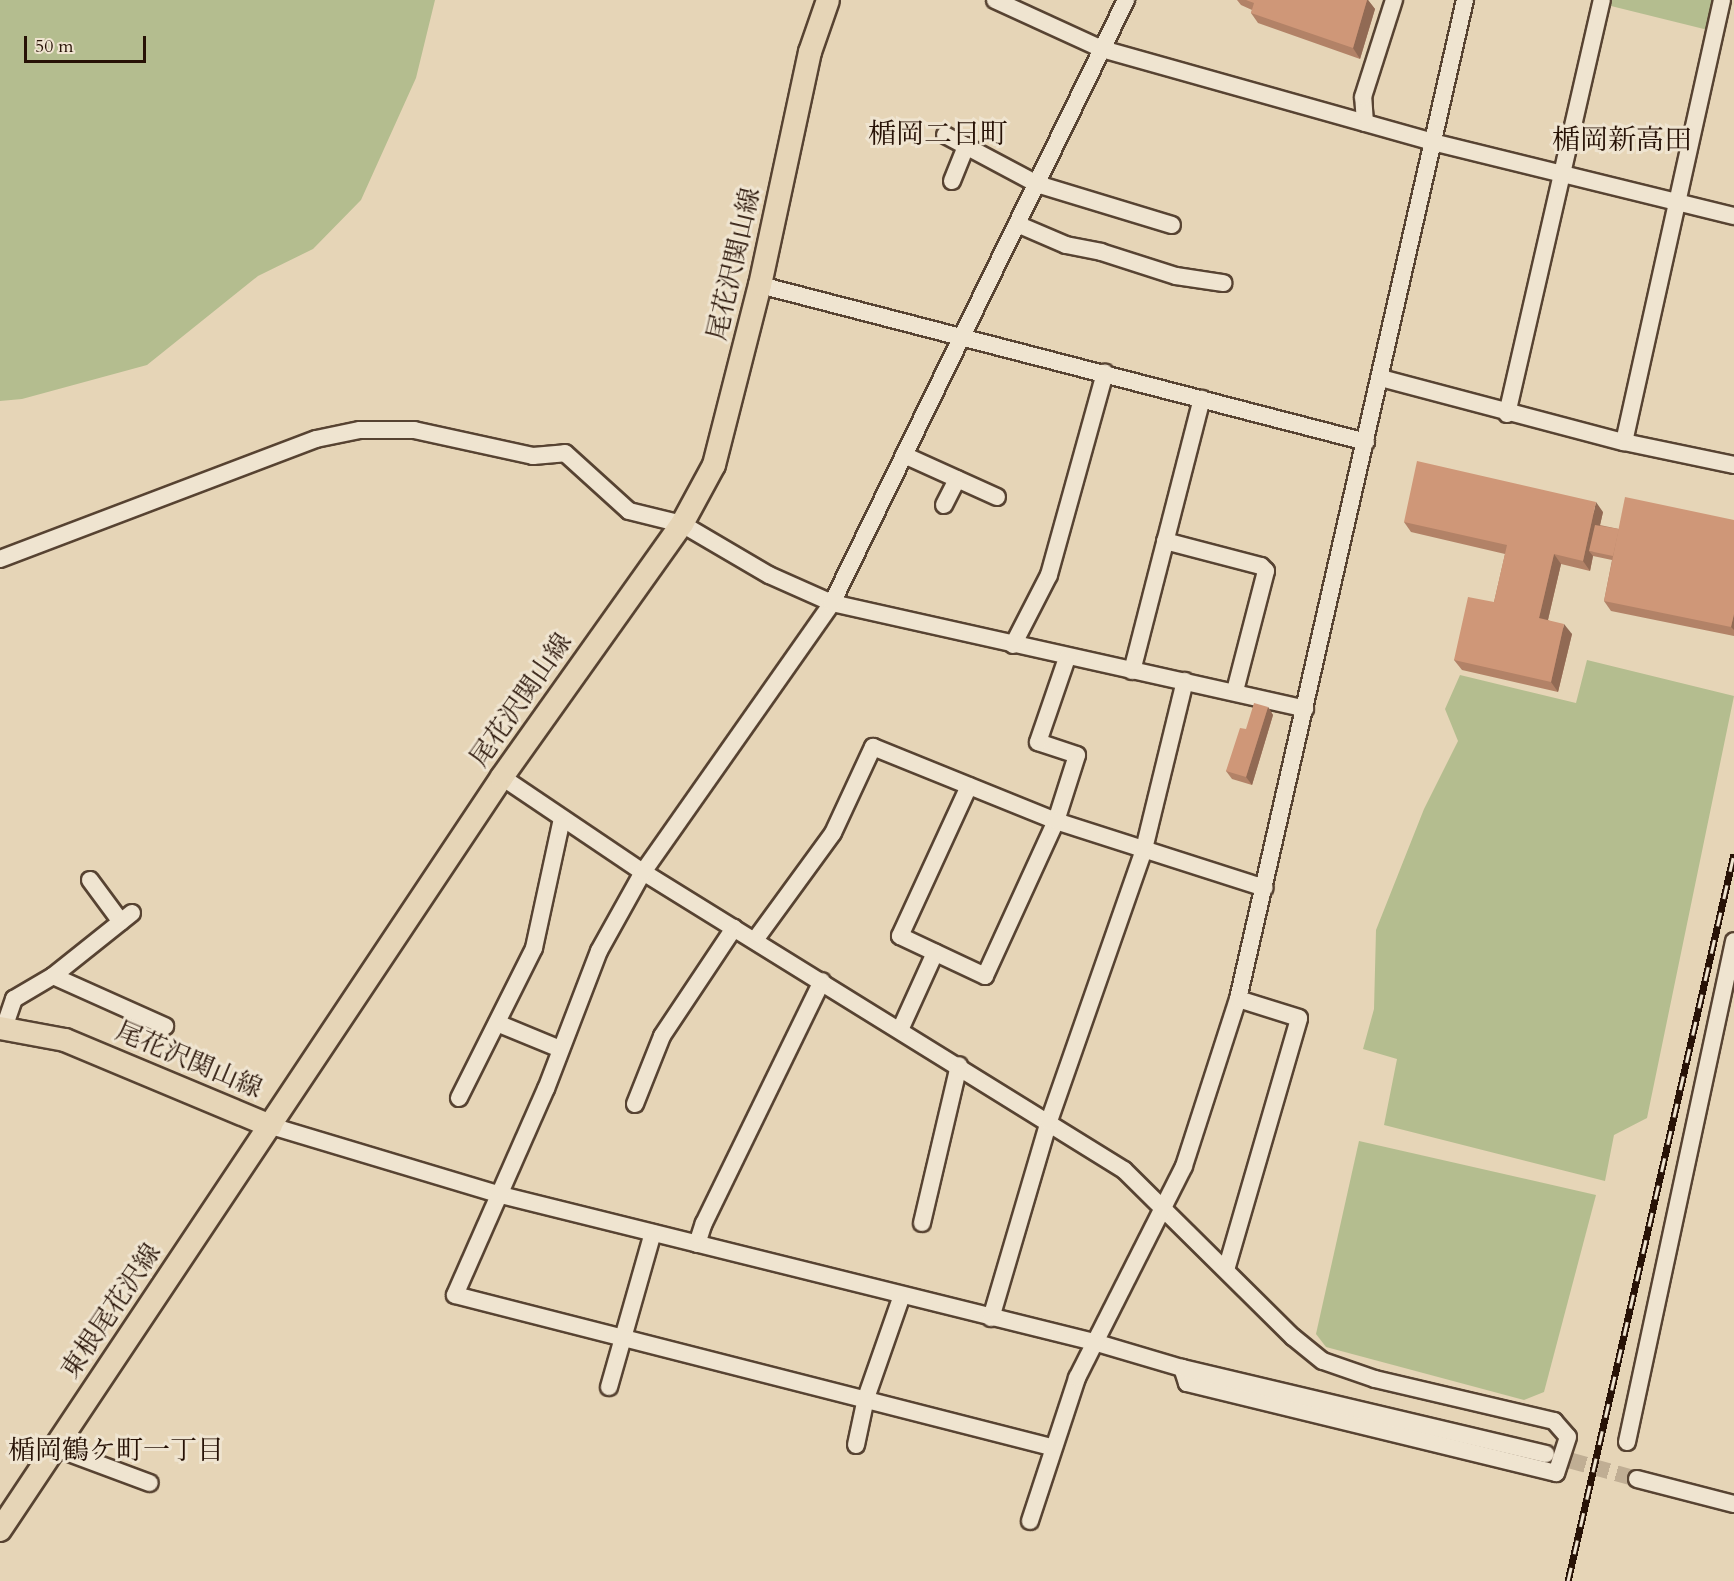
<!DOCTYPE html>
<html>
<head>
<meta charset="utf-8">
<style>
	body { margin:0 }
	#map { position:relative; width:1734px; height:1581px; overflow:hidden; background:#e6d5b7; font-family:Cardo,"Noto Serif JP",serif }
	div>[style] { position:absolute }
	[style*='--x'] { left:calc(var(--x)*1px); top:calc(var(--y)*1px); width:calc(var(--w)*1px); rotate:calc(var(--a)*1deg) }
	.green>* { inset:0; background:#b4bd8f }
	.minor-tunnel>* { height:16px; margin-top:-8px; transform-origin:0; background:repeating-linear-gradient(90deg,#c0ae94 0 16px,transparent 0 24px) }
	.roads { filter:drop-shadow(2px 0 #574332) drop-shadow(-2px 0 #574332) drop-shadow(0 2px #574332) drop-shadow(0 -2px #574332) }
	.minor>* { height:16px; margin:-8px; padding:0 8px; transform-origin:8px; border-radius:8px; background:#efe4d0 }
	.major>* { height:22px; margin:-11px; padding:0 11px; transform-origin:11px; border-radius:11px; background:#e6d5b7 }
	.rail>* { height:7px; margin-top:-3.5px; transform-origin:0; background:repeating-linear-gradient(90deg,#efe4d0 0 14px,#271206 0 28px); box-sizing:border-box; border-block:2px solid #271206 }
	.wall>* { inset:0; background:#b28267 }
	.shaded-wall>* { inset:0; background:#916a54 }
	.building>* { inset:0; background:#cf9778 }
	span { translate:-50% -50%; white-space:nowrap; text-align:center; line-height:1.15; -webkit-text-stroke:6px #efe4d0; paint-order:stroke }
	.street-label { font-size:26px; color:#271206 }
	.neighbourhood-label { font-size:27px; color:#271206 }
	.quarter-label { font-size:28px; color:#271206 }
	.scale { position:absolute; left:24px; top:36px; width:122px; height:27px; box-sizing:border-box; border:3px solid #271206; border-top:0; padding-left:8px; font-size:18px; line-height:21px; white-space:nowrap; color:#271206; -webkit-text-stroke:4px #efe4d0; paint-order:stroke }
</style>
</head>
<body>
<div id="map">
	<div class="green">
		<div style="clip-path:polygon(0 0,435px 0,416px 78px,361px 200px,313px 249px,258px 276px,147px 365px,22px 399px,0 401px)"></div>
		<div style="clip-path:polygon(1612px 0,1714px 0,1708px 30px,1611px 6px)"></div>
		<div style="clip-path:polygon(1587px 660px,1734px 696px,1647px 1118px,1614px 1135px,1605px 1181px,1384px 1125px,1397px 1059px,1363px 1049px,1374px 1009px,1376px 930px,1424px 809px,1458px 741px,1445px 709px,1460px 675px,1576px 703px)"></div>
		<div style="clip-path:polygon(1359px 1141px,1596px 1195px,1544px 1392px,1524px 1400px,1326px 1347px,1316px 1334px)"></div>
	</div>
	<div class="minor-tunnel">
		<div style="--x:1547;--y:1454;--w:93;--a:15.5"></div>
	</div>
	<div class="roads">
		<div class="minor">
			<div style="--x:995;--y:0;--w:118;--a:24.6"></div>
			<div style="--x:1102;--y:49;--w:343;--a:15.7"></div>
			<div style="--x:1432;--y:142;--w:311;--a:13.8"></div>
			<div style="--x:1365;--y:123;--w:26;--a:-94"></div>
			<div style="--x:1363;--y:97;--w:102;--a:-72.3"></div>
			<div style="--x:945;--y:135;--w:104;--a:28"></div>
			<div style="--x:1037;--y:184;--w:141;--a:16.9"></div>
			<div style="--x:952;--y:181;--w:38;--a:-68"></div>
			<div style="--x:1017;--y:224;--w:53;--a:23.2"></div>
			<div style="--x:1066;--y:245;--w:36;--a:11"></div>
			<div style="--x:1101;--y:252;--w:79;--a:17.7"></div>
			<div style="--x:1176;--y:276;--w:48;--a:8.5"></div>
			<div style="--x:760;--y:285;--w:626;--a:14.52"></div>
			<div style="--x:1381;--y:378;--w:251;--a:14.8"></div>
			<div style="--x:1624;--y:442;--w:453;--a:-77.5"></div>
			<div style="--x:1507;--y:414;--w:425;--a:-77.1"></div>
			<div style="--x:1624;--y:442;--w:112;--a:11.8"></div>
			<div style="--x:904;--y:455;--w:102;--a:24.3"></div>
			<div style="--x:944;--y:505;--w:29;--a:-63"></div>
			<div style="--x:1165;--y:541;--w:99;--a:14.6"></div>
			<div style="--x:1261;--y:566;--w:7;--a:45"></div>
			<div style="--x:1266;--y:571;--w:124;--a:104.5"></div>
			<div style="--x:0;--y:559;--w:338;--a:-20.8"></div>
			<div style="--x:316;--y:439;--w:45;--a:-11.6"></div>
			<div style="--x:360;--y:430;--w:54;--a:0"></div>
			<div style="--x:414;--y:430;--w:122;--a:12.3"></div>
			<div style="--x:533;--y:456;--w:32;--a:-5"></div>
			<div style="--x:565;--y:453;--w:86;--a:42.2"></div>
			<div style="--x:629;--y:511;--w:55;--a:13.8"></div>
			<div style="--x:682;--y:524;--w:101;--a:30.4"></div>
			<div style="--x:769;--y:575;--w:69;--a:24"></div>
			<div style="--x:832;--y:603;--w:485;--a:12.6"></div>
			<div style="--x:1013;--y:645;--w:79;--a:-62.8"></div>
			<div style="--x:1049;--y:575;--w:210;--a:-74.5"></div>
			<div style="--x:1132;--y:671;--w:281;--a:-75.6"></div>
			<div style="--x:502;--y:777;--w:170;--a:34"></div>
			<div style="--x:643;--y:872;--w:566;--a:31.78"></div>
			<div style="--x:1124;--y:1170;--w:238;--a:44.7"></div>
			<div style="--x:1293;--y:1337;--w:38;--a:39"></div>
			<div style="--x:1323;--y:1361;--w:55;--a:19.1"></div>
			<div style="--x:1375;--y:1379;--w:184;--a:13.2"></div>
			<div style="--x:1554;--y:1421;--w:21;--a:49"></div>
			<div style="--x:1568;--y:1437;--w:38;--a:108"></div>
			<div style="--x:1556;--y:1473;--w:380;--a:-166.3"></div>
			<div style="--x:1187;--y:1383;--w:16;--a:-108"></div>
			<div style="--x:969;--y:786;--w:165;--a:114.7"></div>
			<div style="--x:900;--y:936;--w:94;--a:25.2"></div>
			<div style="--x:985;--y:976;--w:170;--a:-65.4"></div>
			<div style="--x:1056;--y:821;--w:69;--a:-72.3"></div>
			<div style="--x:1077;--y:755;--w:41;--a:-161.6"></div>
			<div style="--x:1038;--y:742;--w:89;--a:-71"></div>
			<div style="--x:90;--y:880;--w:52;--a:53.6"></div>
			<div style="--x:755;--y:940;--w:132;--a:-53.9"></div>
			<div style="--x:833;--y:833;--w:95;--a:-65.1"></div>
			<div style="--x:873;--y:747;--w:197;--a:22"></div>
			<div style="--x:1056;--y:821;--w:219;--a:17.8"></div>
			<div style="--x:53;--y:976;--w:123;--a:24.1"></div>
			<div style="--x:497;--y:1023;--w:68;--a:22.4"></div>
			<div style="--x:4;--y:1028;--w:31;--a:-71"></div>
			<div style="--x:14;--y:999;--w:45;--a:-30.5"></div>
			<div style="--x:53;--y:976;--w:101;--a:-38.6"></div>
			<div style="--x:900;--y:1030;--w:85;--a:-65.6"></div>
			<div style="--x:459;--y:1098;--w:168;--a:-63.4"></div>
			<div style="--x:534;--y:948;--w:132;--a:-77.8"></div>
			<div style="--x:635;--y:1104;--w:73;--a:-68.3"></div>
			<div style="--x:662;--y:1036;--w:130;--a:-56.3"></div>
			<div style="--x:271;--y:1126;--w:236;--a:16.7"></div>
			<div style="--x:497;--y:1194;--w:615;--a:13.92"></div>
			<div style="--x:1094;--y:1342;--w:92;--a:16.5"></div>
			<div style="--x:1182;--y:1368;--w:374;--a:13.3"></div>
			<div style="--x:922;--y:1223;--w:162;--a:-76.8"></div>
			<div style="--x:697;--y:1244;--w:22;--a:-72"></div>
			<div style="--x:704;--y:1223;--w:269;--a:-64"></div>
			<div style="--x:1226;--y:1270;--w:262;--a:-73.8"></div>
			<div style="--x:1299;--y:1018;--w:64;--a:-162.7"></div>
			<div style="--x:991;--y:1318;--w:205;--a:-73.6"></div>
			<div style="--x:1049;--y:1121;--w:288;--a:-70.7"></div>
			<div style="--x:1144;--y:849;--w:173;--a:-76.3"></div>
			<div style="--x:609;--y:1387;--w:160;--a:-74.1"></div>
			<div style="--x:1627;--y:1442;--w:512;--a:-77.94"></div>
			<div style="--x:856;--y:1445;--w:48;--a:-78"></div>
			<div style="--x:866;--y:1398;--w:109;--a:-70.7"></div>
			<div style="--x:53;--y:1447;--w:103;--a:20.4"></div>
			<div style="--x:1051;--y:1447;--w:615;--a:-165.69"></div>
			<div style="--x:455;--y:1295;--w:225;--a:-66.2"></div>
			<div style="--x:546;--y:1089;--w:148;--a:-69"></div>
			<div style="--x:599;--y:951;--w:90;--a:-60.9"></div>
			<div style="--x:643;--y:872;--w:329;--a:-54.9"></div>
			<div style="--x:832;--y:603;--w:671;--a:-64.01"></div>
			<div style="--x:1637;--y:1479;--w:100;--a:14.5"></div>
			<div style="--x:1030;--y:1521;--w:151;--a:-71.8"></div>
			<div style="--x:1077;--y:1378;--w:237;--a:-63.2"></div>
			<div style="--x:1184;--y:1166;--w:176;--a:-72.1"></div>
			<div style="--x:1238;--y:999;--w:1024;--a:-77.2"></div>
		</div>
		<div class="major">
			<div style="--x:0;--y:1028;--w:66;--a:10.5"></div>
			<div style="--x:65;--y:1040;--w:223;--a:22.7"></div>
			<div style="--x:0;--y:1530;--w:905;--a:-56.31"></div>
			<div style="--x:502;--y:777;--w:310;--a:-54.6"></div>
			<div style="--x:682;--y:524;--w:67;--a:-61.5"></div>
			<div style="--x:714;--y:465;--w:186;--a:-75.7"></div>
			<div style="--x:760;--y:285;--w:238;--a:-77.9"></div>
			<div style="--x:810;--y:52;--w:55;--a:-70.9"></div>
		</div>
	</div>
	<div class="rail">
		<div style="--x:1568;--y:1581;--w:746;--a:-77.14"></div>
	</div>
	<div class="wall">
		<div style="clip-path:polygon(1237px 0,1368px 0,1375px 9px,1360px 59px,1258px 23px,1251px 13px,1252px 10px,1241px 5px)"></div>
		<div style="clip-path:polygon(1603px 512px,1600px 525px,1619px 529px,1734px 520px,1734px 636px,1611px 611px,1604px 601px,1612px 560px,1593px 556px,1590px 571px,1561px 564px,1548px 620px,1572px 634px,1558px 692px,1462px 670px,1454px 660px,1494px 602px,1505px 554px,1411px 532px,1404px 522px)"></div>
		<div style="clip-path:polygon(1268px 707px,1273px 715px,1252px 785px,1232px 779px,1226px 771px)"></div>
	</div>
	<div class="shaded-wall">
		<div style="clip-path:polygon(1367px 0,1368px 0,1375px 9px,1360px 59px,1353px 48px)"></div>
		<div style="clip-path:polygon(1596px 502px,1603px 512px,1594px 552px,1589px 551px,1593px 556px,1590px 571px,1583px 561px)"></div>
		<div style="clip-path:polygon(1554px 554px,1561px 564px,1546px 628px,1539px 618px)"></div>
		<div style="clip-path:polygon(1734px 614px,1734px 630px,1731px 627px)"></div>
		<div style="clip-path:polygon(1564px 624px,1572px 634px,1558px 692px,1551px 682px)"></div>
		<div style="clip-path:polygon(1268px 707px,1273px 715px,1252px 785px,1246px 777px)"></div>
	</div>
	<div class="building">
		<div style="clip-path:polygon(1246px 0,1367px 0,1353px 48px,1251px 13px,1254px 3px)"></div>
		<div style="clip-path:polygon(1417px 461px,1596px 502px,1583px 561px,1554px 554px,1539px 618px,1564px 624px,1551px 682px,1454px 660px,1468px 597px,1494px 602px,1507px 545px,1404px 522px)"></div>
		<div style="clip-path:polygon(1625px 497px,1734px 520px,1734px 614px,1731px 627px,1604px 601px)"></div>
		<div style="clip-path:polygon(1595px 525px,1619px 529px,1613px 556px,1589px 551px)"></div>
		<div style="clip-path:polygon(1254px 703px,1268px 707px,1246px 777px,1226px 771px,1240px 728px,1246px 729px)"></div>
	</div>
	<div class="street-label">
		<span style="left:734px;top:264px;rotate:-77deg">尾花沢関山線</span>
		<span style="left:521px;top:700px;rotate:-55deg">尾花沢関山線</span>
		<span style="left:189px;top:1060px;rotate:23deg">尾花沢関山線</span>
		<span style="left:111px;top:1311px;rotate:-56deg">東根尾花沢線</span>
	</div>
	<div class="neighbourhood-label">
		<span style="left:116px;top:1451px">楯岡鶴ケ町一丁目</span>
	</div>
	<div class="quarter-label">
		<span style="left:938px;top:134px">楯岡二日町</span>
		<span style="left:1622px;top:140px">楯岡新高田</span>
	</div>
	<div class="scale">50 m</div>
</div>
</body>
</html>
